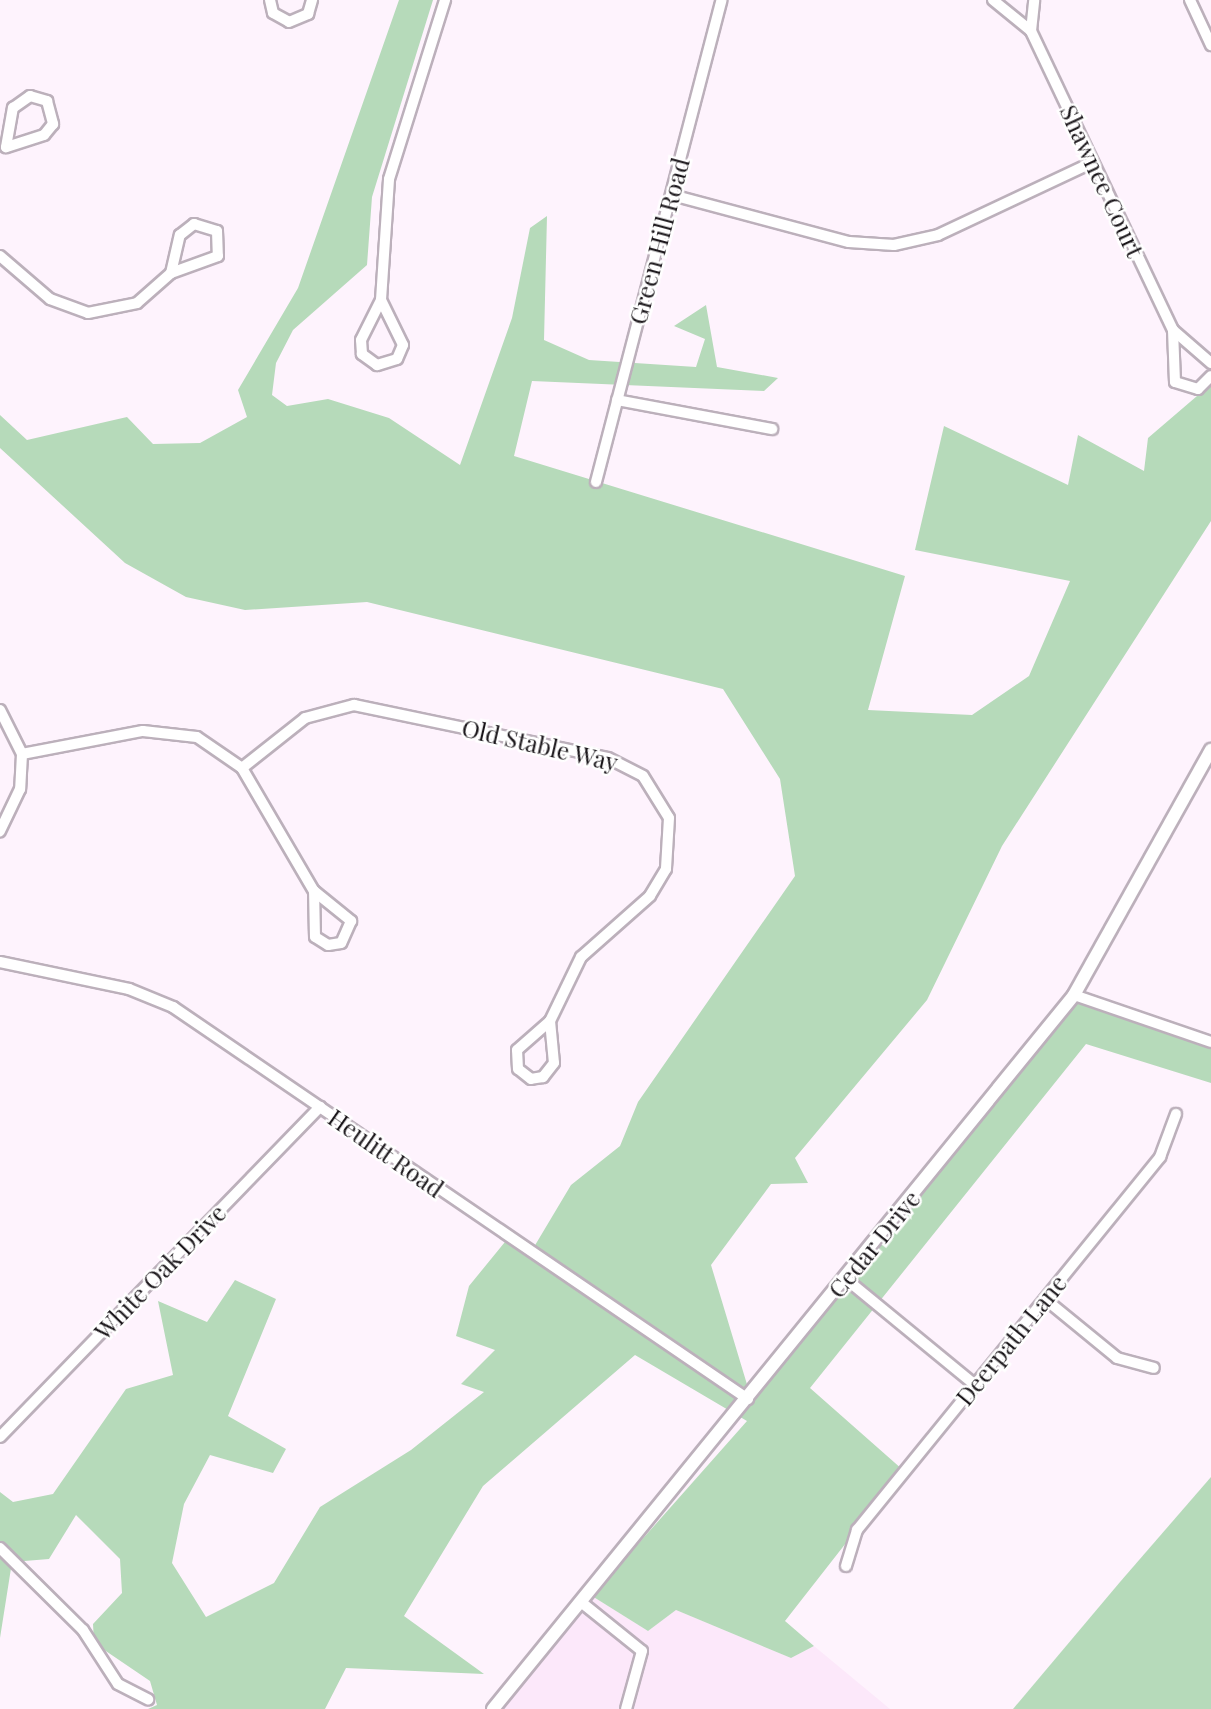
<!DOCTYPE html>
<html>
<head>
<meta charset="utf-8">
<style>
	body { margin:0 }
	#map { position:relative; width:1211px; height:1709px; overflow:hidden; background:#fef3fd; font-family:"Playfair Display",serif }
	div>[style] { position:absolute }
	[style*='--x'] { left:calc(var(--x)*1px); top:calc(var(--y)*1px); width:calc(var(--w)*1px); rotate:calc(var(--a)*1deg) }
	.built>* { inset:0; background:#fce8fa }
	.green>* { inset:0; background:#b6daba }
	.roads { filter:drop-shadow(2px 0 #bcb0bb) drop-shadow(-2px 0 #bcb0bb) drop-shadow(0 2px #bcb0bb) drop-shadow(0 -2px #bcb0bb) }
	.minor>* { height:10px; margin:-5px; padding:0 5px; transform-origin:5px; border-radius:5px; background:#fff }
	.tertiary>* { height:12px; margin:-6px; padding:0 6px; transform-origin:6px; border-radius:6px; background:#fff }
	span { translate:-50% -50%; white-space:nowrap; text-align:center; line-height:1.15; -webkit-text-stroke:5px #fff; paint-order:stroke }
	.street-label { font-size:24px; color:#191519 }
</style>
</head>
<body>
<div id="map">
	<div class="built">
		<div style="clip-path:polygon(592px 1596px,648px 1631px,676px 1610px,791px 1658px,814px 1646px,890px 1709px,501px 1709px)"></div>
	</div>
	<div class="green">
		<div style="clip-path:polygon(399px 0,433px 0,372px 197px,367px 265px,293px 330px,276px 363px,272px 395px,287px 406px,328px 399px,389px 418px,460px 465px,512px 318px,530px 228px,547px 216px,544px 340px,589px 360px,696px 367px,705px 339px,674px 326px,706px 305px,717px 367px,778px 378px,764px 391px,532px 381px,514px 456px,905px 576px,868px 710px,972px 715px,1029px 676px,1070px 581px,915px 550px,944px 426px,1068px 485px,1078px 435px,1144px 471px,1148px 438px,1211px 384px,1211px 521px,1002px 846px,927px 1000px,795px 1158px,808px 1183px,771px 1184px,711px 1265px,749px 1391px,1069px 994px,1211px 1040px,1211px 1083px,1086px 1044px,810px 1388px,903px 1470px,785px 1621px,814px 1646px,791px 1658px,676px 1610px,648px 1631px,592px 1596px,747px 1421px,635px 1355px,483px 1486px,404px 1616px,484px 1674px,346px 1668px,325px 1709px,148px 1709px,157px 1705px,150px 1681px,94px 1643px,93px 1624px,122px 1593px,120px 1559px,76px 1515px,49px 1559px,12px 1562px,0 1638px,0 1492px,13px 1502px,53px 1494px,126px 1389px,173px 1375px,158px 1301px,207px 1322px,235px 1280px,276px 1299px,228px 1416px,286px 1449px,273px 1473px,210px 1455px,184px 1504px,172px 1563px,206px 1617px,274px 1583px,320px 1507px,411px 1450px,484px 1392px,461px 1384px,495px 1350px,456px 1336px,469px 1286px,509px 1237px,531px 1252px,571px 1185px,620px 1146px,638px 1102px,795px 876px,780px 779px,723px 689px,367px 602px,245px 610px,186px 597px,125px 563px,0 448px,0 415px,27px 440px,127px 417px,153px 444px,200px 443px,247px 417px,238px 390px,298px 288px)"></div>
		<div style="clip-path:polygon(1211px 1477px,1211px 1709px,1013px 1709px,1120px 1582px)"></div>
	</div>
	<div class="roads">
		<div class="minor">
			<div style="--x:270;--y:0;--w:13;--a:77"></div>
			<div style="--x:273;--y:13;--w:18;--a:29"></div>
			<div style="--x:289;--y:22;--w:21;--a:-23"></div>
			<div style="--x:308;--y:14;--w:15;--a:-74"></div>
			<div style="--x:993;--y:0;--w:49;--a:39.2"></div>
			<div style="--x:1031;--y:31;--w:31;--a:-84"></div>
			<div style="--x:1190;--y:0;--w:50;--a:65"></div>
			<div style="--x:1031;--y:31;--w:331;--a:64.6"></div>
			<div style="--x:30;--y:96;--w:18;--a:16"></div>
			<div style="--x:47;--y:101;--w:24;--a:75"></div>
			<div style="--x:53;--y:124;--w:14;--a:129"></div>
			<div style="--x:44;--y:135;--w:40;--a:162"></div>
			<div style="--x:6;--y:147;--w:40;--a:-80"></div>
			<div style="--x:13;--y:108;--w:21;--a:-35"></div>
			<div style="--x:672;--y:195;--w:183;--a:14.9"></div>
			<div style="--x:849;--y:242;--w:45;--a:3.8"></div>
			<div style="--x:894;--y:245;--w:45;--a:-12.8"></div>
			<div style="--x:938;--y:235;--w:171;--a:-25.2"></div>
			<div style="--x:194;--y:224;--w:24;--a:17"></div>
			<div style="--x:217;--y:231;--w:25;--a:88"></div>
			<div style="--x:218;--y:256;--w:50;--a:160.1"></div>
			<div style="--x:171;--y:273;--w:39;--a:-77"></div>
			<div style="--x:180;--y:235;--w:18;--a:-38"></div>
			<div style="--x:0;--y:256;--w:66;--a:40.7"></div>
			<div style="--x:50;--y:299;--w:40;--a:20.2"></div>
			<div style="--x:88;--y:313;--w:50;--a:-11.5"></div>
			<div style="--x:137;--y:303;--w:45;--a:-41.4"></div>
			<div style="--x:381;--y:300;--w:121;--a:-86.2"></div>
			<div style="--x:389;--y:179;--w:188;--a:-72.6"></div>
			<div style="--x:381;--y:300;--w:50;--a:63.9"></div>
			<div style="--x:403;--y:345;--w:15;--a:113"></div>
			<div style="--x:397;--y:359;--w:21;--a:163"></div>
			<div style="--x:377;--y:365;--w:19;--a:-144"></div>
			<div style="--x:362;--y:354;--w:14;--a:-94"></div>
			<div style="--x:361;--y:340;--w:45;--a:-63.4"></div>
			<div style="--x:1211;--y:363;--w:50;--a:-139"></div>
			<div style="--x:1173;--y:330;--w:52;--a:87.8"></div>
			<div style="--x:1175;--y:382;--w:24;--a:17"></div>
			<div style="--x:1198;--y:389;--w:18;--a:-45"></div>
			<div style="--x:617;--y:400;--w:158;--a:10.6"></div>
			<div style="--x:596;--y:482;--w:498;--a:-75.4"></div>
			<div style="--x:0;--y:710;--w:49;--a:63.4"></div>
			<div style="--x:22;--y:754;--w:35;--a:93"></div>
			<div style="--x:20;--y:789;--w:47;--a:115.5"></div>
			<div style="--x:22;--y:754;--w:123;--a:-10.8"></div>
			<div style="--x:143;--y:731;--w:54;--a:6.3"></div>
			<div style="--x:197;--y:737;--w:55;--a:34.6"></div>
			<div style="--x:242;--y:768;--w:143;--a:59.7"></div>
			<div style="--x:242;--y:768;--w:80;--a:-38.4"></div>
			<div style="--x:305;--y:718;--w:51;--a:-14.9"></div>
			<div style="--x:354;--y:705;--w:259;--a:11.8"></div>
			<div style="--x:608;--y:758;--w:39;--a:27"></div>
			<div style="--x:643;--y:776;--w:49;--a:58.2"></div>
			<div style="--x:669;--y:818;--w:51;--a:93.4"></div>
			<div style="--x:666;--y:869;--w:31;--a:121"></div>
			<div style="--x:650;--y:896;--w:92;--a:138.5"></div>
			<div style="--x:581;--y:957;--w:71;--a:115.8"></div>
			<div style="--x:314;--y:891;--w:48;--a:39"></div>
			<div style="--x:351;--y:921;--w:24;--a:114"></div>
			<div style="--x:341;--y:943;--w:13;--a:171"></div>
			<div style="--x:328;--y:945;--w:15;--a:-148"></div>
			<div style="--x:315;--y:937;--w:46;--a:-91.2"></div>
			<div style="--x:0;--y:962;--w:132;--a:11.8"></div>
			<div style="--x:129;--y:989;--w:48;--a:22.2"></div>
			<div style="--x:173;--y:1007;--w:696;--a:34.28"></div>
			<div style="--x:1074;--y:995;--w:145;--a:18.9"></div>
			<div style="--x:550;--y:1021;--w:42;--a:84.6"></div>
			<div style="--x:554;--y:1063;--w:18;--a:128"></div>
			<div style="--x:543;--y:1077;--w:12;--a:171"></div>
			<div style="--x:531;--y:1079;--w:16;--a:-142"></div>
			<div style="--x:518;--y:1069;--w:19;--a:-93"></div>
			<div style="--x:517;--y:1050;--w:44;--a:-41.3"></div>
			<div style="--x:846;--y:1279;--w:167;--a:39.4"></div>
			<div style="--x:1045;--y:1299;--w:93;--a:39.3"></div>
			<div style="--x:1117;--y:1358;--w:38;--a:15"></div>
			<div style="--x:0;--y:1437;--w:460;--a:-45.9"></div>
			<div style="--x:0;--y:1548;--w:117;--a:44.7"></div>
			<div style="--x:83;--y:1630;--w:64;--a:57.1"></div>
			<div style="--x:118;--y:1684;--w:34;--a:27"></div>
			<div style="--x:846;--y:1566;--w:38;--a:-73"></div>
			<div style="--x:857;--y:1530;--w:481;--a:-50.9"></div>
			<div style="--x:1160;--y:1157;--w:46;--a:-69.6"></div>
			<div style="--x:581;--y:1602;--w:78;--a:38.8"></div>
			<div style="--x:642;--y:1651;--w:60;--a:105.4"></div>
		</div>
		<div class="tertiary">
			<div style="--x:493;--y:1709;--w:921;--a:-50.86"></div>
			<div style="--x:1074;--y:995;--w:281;--a:-60.8"></div>
		</div>
	</div>
	<div class="street-label">
		<span style="left:1102px;top:181px;rotate:65deg">Shawnee Court</span>
		<span style="left:659px;top:241px;rotate:-75deg">Green Hill Road</span>
		<span style="left:540px;top:745px;rotate:13deg">Old Stable Way</span>
		<span style="left:386px;top:1153px;rotate:35deg">Heulitt Road</span>
		<span style="left:874px;top:1244px;rotate:-51deg">Cedar Drive</span>
		<span style="left:160px;top:1272px;rotate:-46deg">White Oak Drive</span>
		<span style="left:1011px;top:1340px;rotate:-51deg">Deerpath Lane</span>
	</div>
</div>
</body>
</html>
